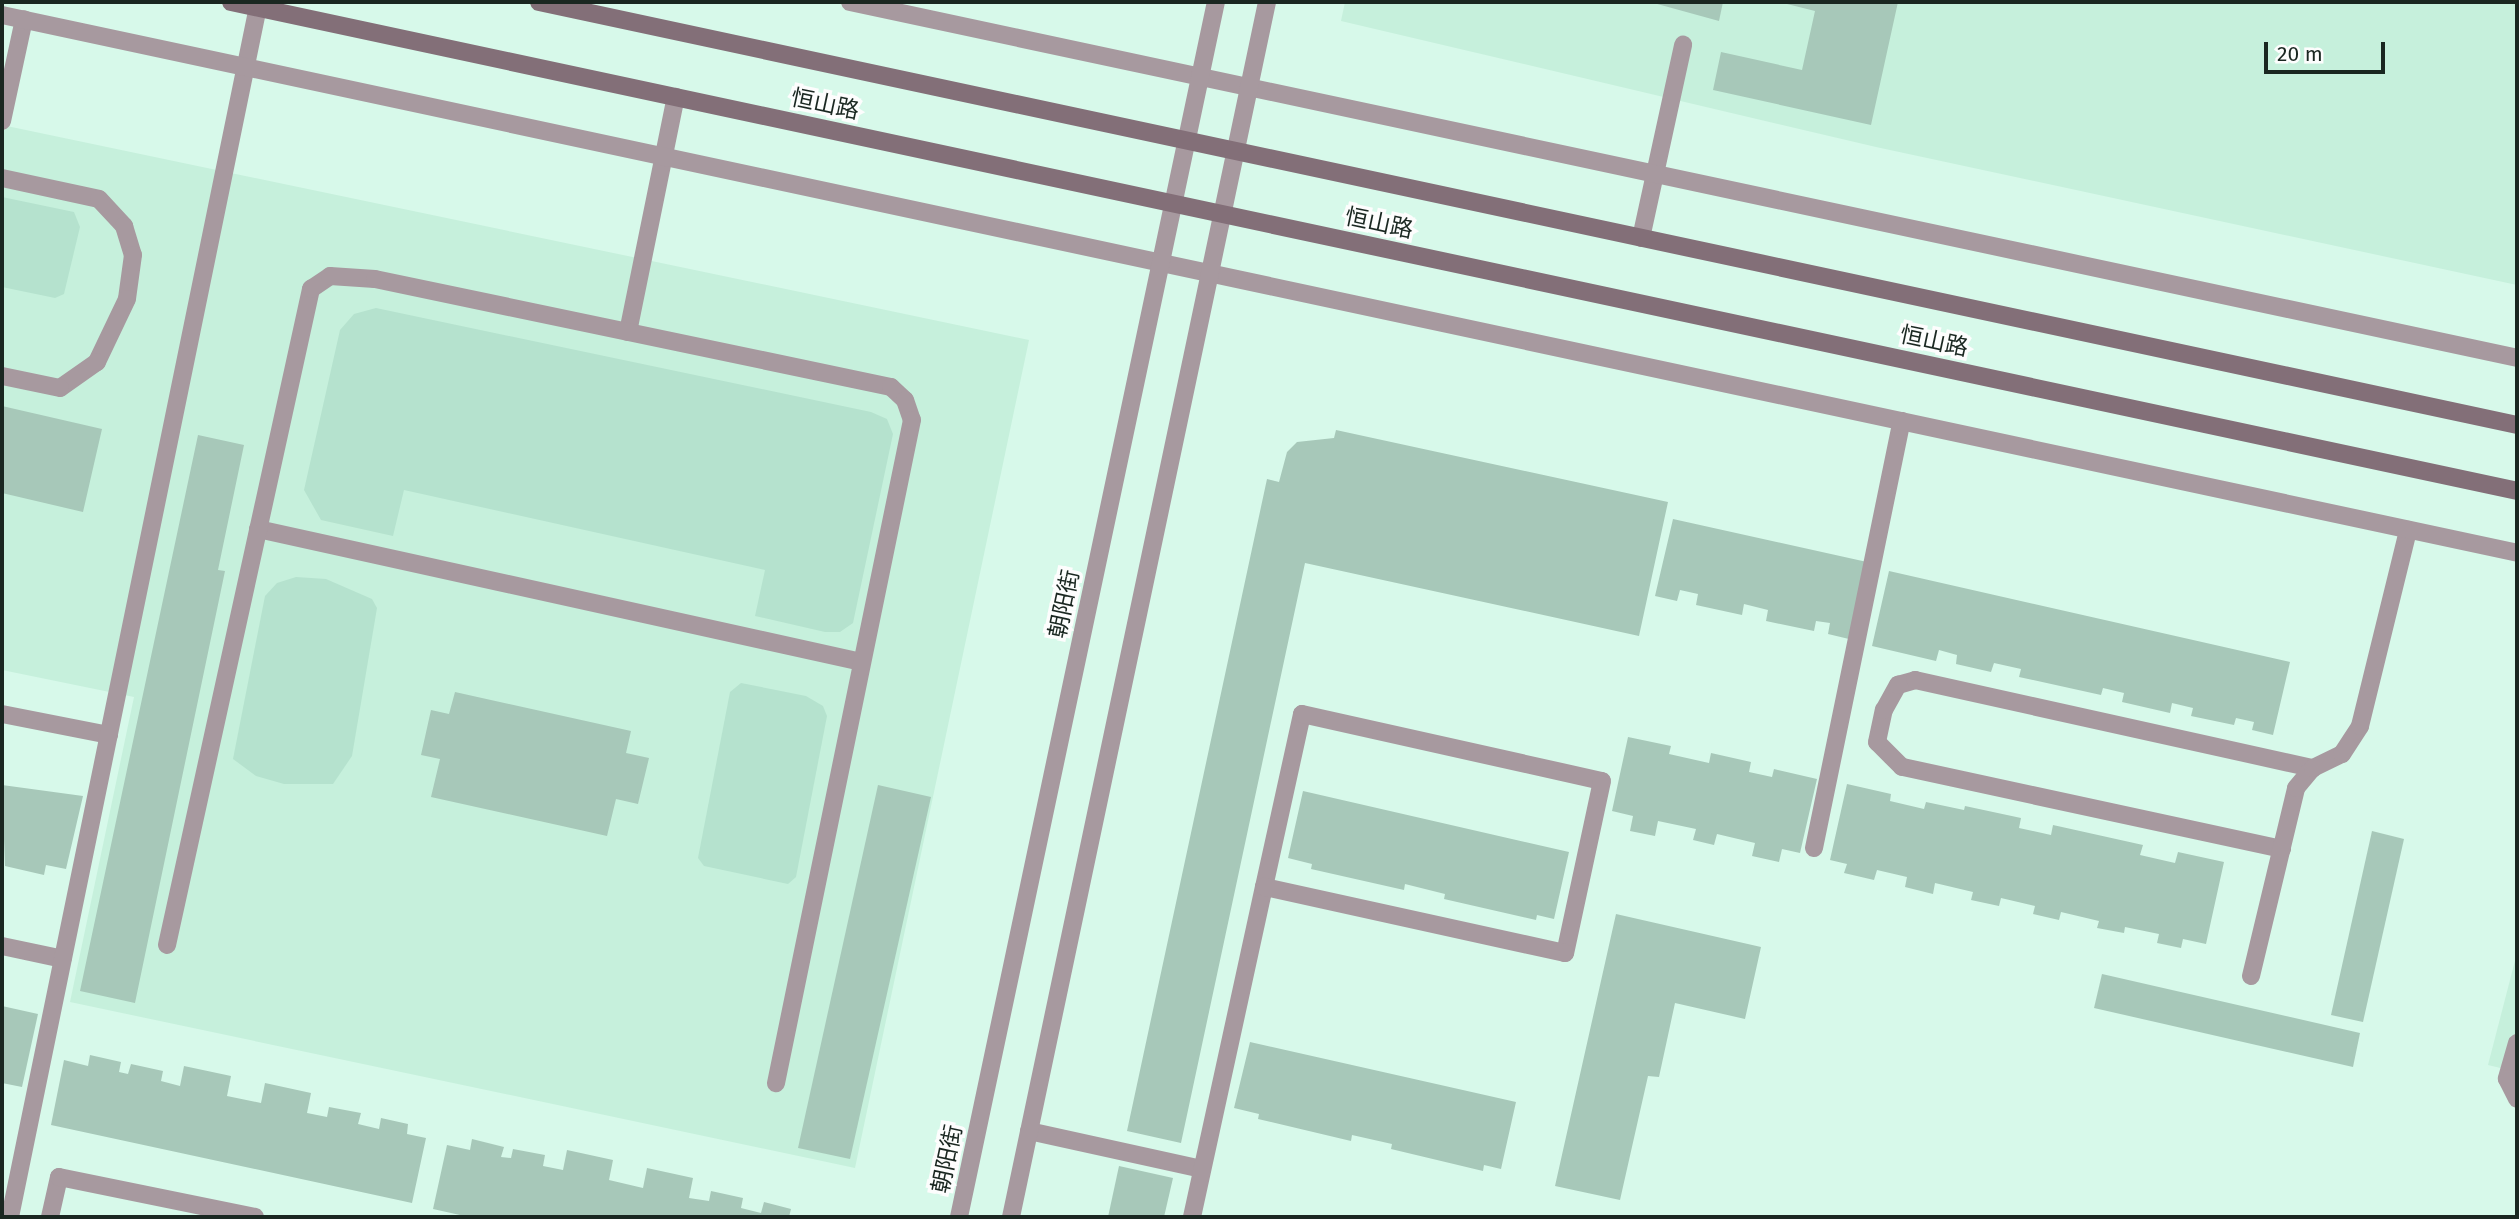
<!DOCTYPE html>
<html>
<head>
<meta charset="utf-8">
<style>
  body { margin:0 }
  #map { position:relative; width:2519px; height:1219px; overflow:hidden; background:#d7f9ea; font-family:"Fira Sans","Noto Sans SC",sans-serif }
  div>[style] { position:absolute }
  .built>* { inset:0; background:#c6f0dc }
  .green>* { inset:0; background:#b5e2ce }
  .building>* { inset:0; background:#a7c8b9 }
  .service>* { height:18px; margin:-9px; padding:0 9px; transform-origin:9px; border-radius:9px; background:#a7999f }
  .minor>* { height:18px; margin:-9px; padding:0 9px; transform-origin:9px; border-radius:9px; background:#a7999f }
  .tertiary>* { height:18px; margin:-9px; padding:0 9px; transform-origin:9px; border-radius:9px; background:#a7999f }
  .secondary>* { height:18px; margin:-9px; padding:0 9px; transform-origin:9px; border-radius:9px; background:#836f78 }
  span { translate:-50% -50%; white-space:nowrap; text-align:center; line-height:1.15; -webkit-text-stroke:7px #fdfdfd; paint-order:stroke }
  .street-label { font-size:23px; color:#1a2721 }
  .frame { position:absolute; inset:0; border:4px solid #1a2721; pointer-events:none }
  .scale { position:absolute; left:2264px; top:42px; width:121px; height:32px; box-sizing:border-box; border:4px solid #1a2721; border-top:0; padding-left:9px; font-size:21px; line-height:24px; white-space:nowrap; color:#1a2721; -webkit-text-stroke:5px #fdfdfd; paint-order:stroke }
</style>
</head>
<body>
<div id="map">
  <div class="built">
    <div style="clip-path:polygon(1345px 2px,2517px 2px,2517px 285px,1876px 147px,1341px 21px)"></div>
    <div style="clip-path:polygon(2px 125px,1029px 340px,855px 1168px,70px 1002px,134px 697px,2px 670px)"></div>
    <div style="clip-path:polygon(2517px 953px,2517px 1072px,2488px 1065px)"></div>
  </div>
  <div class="green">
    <div style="clip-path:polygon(2px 197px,74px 212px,80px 227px,64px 294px,55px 298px,2px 287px)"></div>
    <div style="clip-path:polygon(376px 308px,871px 412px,887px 419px,893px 434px,853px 623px,840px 632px,825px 632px,755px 616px,765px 570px,404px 490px,393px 536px,321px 520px,304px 490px,340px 330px,354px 314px)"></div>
    <div style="clip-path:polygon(296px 577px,326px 579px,372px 599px,377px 608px,352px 756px,333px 784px,284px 784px,256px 776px,233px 759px,265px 596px,277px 583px)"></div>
    <div style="clip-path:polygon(741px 683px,806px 696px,823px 706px,827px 716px,796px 877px,788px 884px,704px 866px,698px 858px,730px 692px)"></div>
  </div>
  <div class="building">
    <div style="clip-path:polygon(1650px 2px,1723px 2px,1719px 21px)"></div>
    <div style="clip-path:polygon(1779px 2px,1898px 2px,1871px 125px,1713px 90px,1721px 52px,1802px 70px,1815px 11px)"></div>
    <div style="clip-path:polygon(2px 406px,102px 429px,83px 512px,2px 493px)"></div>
    <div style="clip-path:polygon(1336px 430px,1668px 502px,1639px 636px,1305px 563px,1181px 1143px,1127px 1131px,1267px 479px,1279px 482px,1287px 452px,1297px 442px,1334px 438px)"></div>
    <div style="clip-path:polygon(198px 435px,244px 445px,218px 570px,225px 571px,135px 1003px,80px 991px)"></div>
    <div style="clip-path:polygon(1673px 519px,1867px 562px,1849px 639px,1828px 634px,1830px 623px,1816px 621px,1814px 631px,1766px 621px,1768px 610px,1744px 604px,1742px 615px,1696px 605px,1698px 594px,1680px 590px,1677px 601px,1655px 596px)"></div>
    <div style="clip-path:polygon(1889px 571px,2290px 662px,2273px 735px,2252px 730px,2254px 722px,2236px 718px,2234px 725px,2191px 716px,2193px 708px,2172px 703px,2170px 713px,2122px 702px,2124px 693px,2103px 688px,2101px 695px,2019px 677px,2021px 669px,1994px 663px,1991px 672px,1956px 664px,1957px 655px,1939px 650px,1936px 661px,1872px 646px)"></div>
    <div style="clip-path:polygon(455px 692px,631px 731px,626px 753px,649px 758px,638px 804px,616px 799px,607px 836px,431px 797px,440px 759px,421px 755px,431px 710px,449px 714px)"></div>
    <div style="clip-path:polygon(1628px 737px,1671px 746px,1669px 754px,1709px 763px,1711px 753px,1751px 762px,1749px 772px,1772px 777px,1774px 769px,1817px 779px,1800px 853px,1782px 849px,1779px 862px,1752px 856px,1755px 843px,1717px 834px,1714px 845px,1693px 840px,1696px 829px,1658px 821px,1655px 836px,1630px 831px,1633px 816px,1612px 811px)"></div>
    <div style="clip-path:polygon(1847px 784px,1891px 794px,1890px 801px,1924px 809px,1926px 802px,1964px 810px,1965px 806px,2021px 818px,2019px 828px,2051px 835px,2053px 825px,2143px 845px,2140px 855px,2175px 863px,2178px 852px,2224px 862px,2206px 944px,2183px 939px,2181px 948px,2157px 943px,2159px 934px,2125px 927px,2124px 933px,2097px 928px,2099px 921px,2061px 912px,2059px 920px,2033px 914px,2035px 906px,2001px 898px,1999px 906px,1971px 900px,1973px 892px,1935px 883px,1933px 894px,1905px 887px,1907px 877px,1877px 870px,1874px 880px,1844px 873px,1847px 864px,1830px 860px)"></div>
    <div style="clip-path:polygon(2px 785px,83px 796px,66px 869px,46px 865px,44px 875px,5px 866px)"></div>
    <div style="clip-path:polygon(878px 785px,931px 797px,850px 1159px,798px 1148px)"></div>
    <div style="clip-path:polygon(1303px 791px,1569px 852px,1554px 919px,1537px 915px,1536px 920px,1444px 899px,1445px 894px,1405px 884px,1404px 890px,1311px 869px,1312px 864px,1288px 858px)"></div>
    <div style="clip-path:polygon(2372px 831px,2404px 839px,2363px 1022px,2331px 1015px)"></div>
    <div style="clip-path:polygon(1616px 914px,1761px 947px,1745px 1019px,1675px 1003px,1659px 1077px,1648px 1076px,1620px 1200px,1555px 1186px)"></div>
    <div style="clip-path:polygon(2102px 974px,2360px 1033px,2353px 1067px,2094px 1008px)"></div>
    <div style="clip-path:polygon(2px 1006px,38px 1014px,22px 1087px,2px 1083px)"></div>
    <div style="clip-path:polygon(1250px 1042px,1516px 1102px,1501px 1169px,1484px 1165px,1483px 1171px,1391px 1149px,1392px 1144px,1352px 1135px,1351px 1141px,1258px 1119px,1259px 1114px,1234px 1108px)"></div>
    <div style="clip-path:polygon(90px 1055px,121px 1062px,119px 1072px,128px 1074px,131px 1064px,163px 1071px,161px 1081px,180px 1086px,184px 1066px,231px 1076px,227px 1096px,261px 1103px,265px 1083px,311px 1093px,307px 1113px,327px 1117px,329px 1107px,361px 1113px,358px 1124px,379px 1129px,381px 1118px,408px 1124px,407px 1134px,426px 1138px,412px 1203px,51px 1125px,64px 1060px,88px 1066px)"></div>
    <div style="clip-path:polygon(472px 1139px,504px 1147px,501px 1157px,511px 1158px,513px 1149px,545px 1155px,543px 1166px,563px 1170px,567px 1150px,613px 1160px,609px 1180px,643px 1188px,647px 1168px,693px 1178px,689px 1198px,709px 1201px,711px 1191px,743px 1198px,741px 1208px,761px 1213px,764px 1202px,791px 1209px,789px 1217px,469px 1217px,433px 1209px,447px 1145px,470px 1150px)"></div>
    <div style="clip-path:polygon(1119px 1166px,1173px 1178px,1164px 1217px,1108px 1217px)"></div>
  </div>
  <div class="service">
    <div style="left:2px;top:121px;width:104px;rotate:-77.8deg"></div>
    <div style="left:2px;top:178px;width:99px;rotate:12.2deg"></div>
    <div style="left:99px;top:199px;width:37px;rotate:47deg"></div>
    <div style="left:124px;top:226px;width:30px;rotate:73deg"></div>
    <div style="left:133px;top:255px;width:44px;rotate:97.8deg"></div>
    <div style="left:127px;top:299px;width:70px;rotate:115.5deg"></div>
    <div style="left:97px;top:362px;width:45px;rotate:144.9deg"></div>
    <div style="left:60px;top:388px;width:59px;rotate:-168.3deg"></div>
    <div style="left:1641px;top:238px;width:198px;rotate:-77.7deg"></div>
    <div style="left:628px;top:332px;width:240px;rotate:-78.5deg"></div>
    <div style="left:258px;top:529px;width:618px;rotate:12.42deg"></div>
    <div style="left:2px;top:714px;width:109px;rotate:11.1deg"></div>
    <div style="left:1814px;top:848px;width:436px;rotate:-78.4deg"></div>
    <div style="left:2282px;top:849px;width:389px;rotate:-167.8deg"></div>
    <div style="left:1902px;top:767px;width:35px;rotate:-135deg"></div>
    <div style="left:1877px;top:742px;width:33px;rotate:-78deg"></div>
    <div style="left:1884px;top:710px;width:29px;rotate:-61deg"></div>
    <div style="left:1898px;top:685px;width:18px;rotate:-16deg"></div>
    <div style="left:1915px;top:680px;width:408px;rotate:12.5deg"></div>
    <div style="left:167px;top:945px;width:672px;rotate:-77.62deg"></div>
    <div style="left:311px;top:289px;width:23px;rotate:-34deg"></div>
    <div style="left:330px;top:276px;width:45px;rotate:3.8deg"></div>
    <div style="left:375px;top:279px;width:527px;rotate:11.82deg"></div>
    <div style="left:891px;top:387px;width:19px;rotate:43deg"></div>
    <div style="left:905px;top:400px;width:21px;rotate:71deg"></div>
    <div style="left:912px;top:420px;width:677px;rotate:101.59deg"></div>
    <div style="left:2px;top:946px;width:62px;rotate:12deg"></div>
    <div style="left:2251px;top:976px;width:193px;rotate:-76.5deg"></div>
    <div style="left:2296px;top:788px;width:26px;rotate:-50deg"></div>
    <div style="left:2313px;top:768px;width:32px;rotate:-26deg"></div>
    <div style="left:2342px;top:754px;width:33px;rotate:-57deg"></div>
    <div style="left:2360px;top:726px;width:202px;rotate:-76.2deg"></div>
    <div style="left:2517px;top:1043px;width:37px;rotate:106deg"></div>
    <div style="left:2507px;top:1079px;width:22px;rotate:63deg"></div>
    <div style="left:1029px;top:1131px;width:177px;rotate:12.4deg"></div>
    <div style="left:10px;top:1217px;width:1235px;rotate:-78.42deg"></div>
    <div style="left:50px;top:1217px;width:41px;rotate:-77.3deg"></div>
    <div style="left:59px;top:1177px;width:200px;rotate:11.5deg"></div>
    <div style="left:1192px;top:1217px;width:338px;rotate:-77.7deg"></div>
    <div style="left:1264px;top:887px;width:177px;rotate:-77.6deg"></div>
    <div style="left:1302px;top:714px;width:307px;rotate:12.6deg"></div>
    <div style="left:1602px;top:781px;width:176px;rotate:102.1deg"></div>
    <div style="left:1565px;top:953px;width:308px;rotate:-167.6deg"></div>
  </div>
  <div class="minor">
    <div style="left:850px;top:2px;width:1705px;rotate:12.05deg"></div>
    <div style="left:2px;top:15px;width:2572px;rotate:12.07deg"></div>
  </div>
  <div class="tertiary">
    <div style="left:959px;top:1217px;width:1242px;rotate:-78.06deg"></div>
    <div style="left:1011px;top:1217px;width:1242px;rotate:-78.1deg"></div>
  </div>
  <div class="secondary">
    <div style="left:231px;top:2px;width:2338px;rotate:12.07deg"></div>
    <div style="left:539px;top:2px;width:2023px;rotate:12.07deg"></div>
  </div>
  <div class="street-label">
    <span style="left:825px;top:104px;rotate:12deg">恒山路</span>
    <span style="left:1379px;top:223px;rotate:12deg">恒山路</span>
    <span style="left:1934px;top:341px;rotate:12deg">恒山路</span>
    <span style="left:1064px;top:604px;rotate:-78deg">朝阳街</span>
    <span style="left:947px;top:1159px;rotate:-78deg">朝阳街</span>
  </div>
  <div class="frame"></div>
  <div class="scale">20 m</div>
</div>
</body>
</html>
